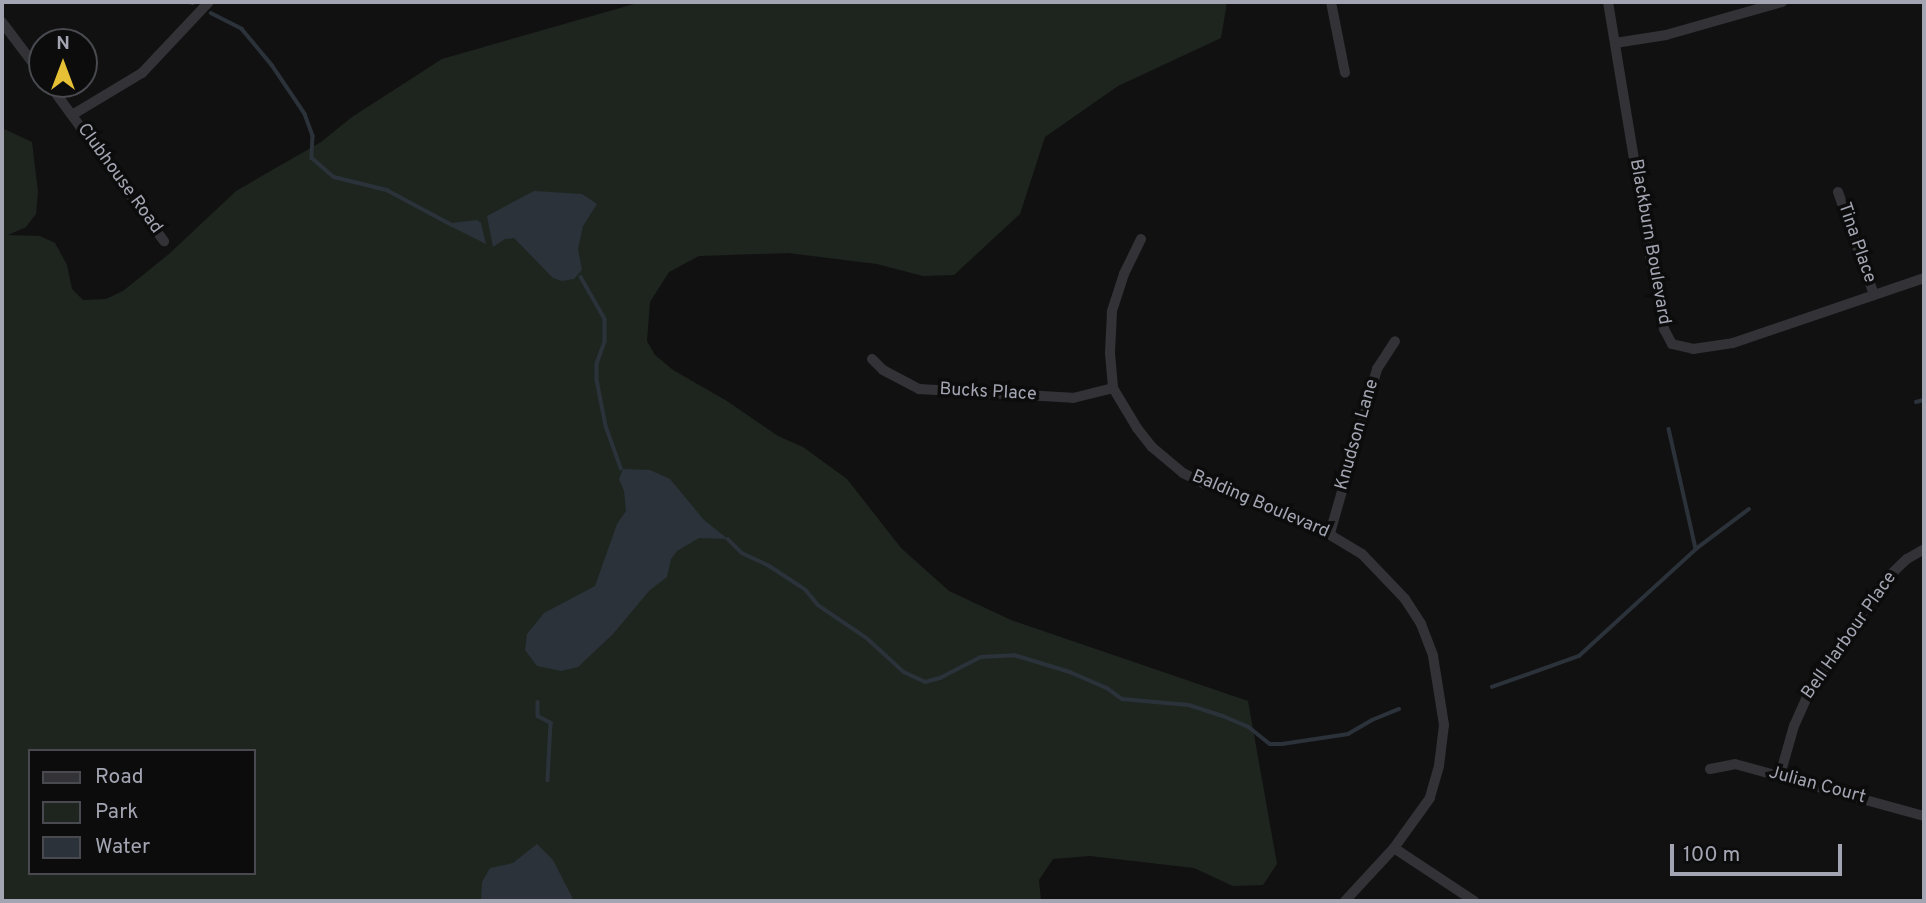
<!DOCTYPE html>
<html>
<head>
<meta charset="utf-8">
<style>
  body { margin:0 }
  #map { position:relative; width:1926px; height:903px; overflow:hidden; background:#111112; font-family:Overpass,sans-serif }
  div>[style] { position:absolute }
  .green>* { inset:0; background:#1e251f }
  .water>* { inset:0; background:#2b323a }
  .stream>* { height:3.5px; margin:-1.75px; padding:0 1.75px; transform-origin:1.75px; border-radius:1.75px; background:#2b323a }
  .minor>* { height:10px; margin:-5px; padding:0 5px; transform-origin:5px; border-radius:5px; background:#323237 }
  span { translate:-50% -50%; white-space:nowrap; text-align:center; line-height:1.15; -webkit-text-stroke:7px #0c0c0d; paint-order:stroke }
  .street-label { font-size:18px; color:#a3a6b2 }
  .frame { position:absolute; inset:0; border:4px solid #a3a6b2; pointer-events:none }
  .legend { position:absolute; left:28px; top:749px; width:228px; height:126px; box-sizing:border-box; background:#0c0c0d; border:2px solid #484a4f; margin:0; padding:9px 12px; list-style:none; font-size:21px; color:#a3a6b2 }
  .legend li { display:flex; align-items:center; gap:14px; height:35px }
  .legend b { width:35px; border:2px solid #484a4f }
  .north { position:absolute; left:28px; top:28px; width:70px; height:70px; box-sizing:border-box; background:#0c0c0d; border:2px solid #484a4f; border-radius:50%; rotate:0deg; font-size:19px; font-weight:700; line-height:28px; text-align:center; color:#a3a6b2 }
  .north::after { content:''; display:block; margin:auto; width:24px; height:32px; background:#e6c035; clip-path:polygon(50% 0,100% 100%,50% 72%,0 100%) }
  .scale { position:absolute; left:1670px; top:844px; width:172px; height:32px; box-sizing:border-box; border:4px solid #a3a6b2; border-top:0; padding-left:9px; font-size:21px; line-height:24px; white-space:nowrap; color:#a3a6b2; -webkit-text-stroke:5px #0c0c0d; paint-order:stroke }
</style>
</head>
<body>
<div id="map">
  <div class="green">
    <div style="clip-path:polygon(evenodd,641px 2px,1227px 2px,1221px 38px,1118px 86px,1045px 137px,1020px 214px,954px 275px,923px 276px,877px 264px,788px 253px,699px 256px,669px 272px,650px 302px,647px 341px,655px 355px,673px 370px,727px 401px,778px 436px,803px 447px,847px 479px,901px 548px,949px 591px,1011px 620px,1248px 701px,1277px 864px,1263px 885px,1233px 886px,1194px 868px,1090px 856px,1053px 859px,1039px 880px,1041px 901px,2px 901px,2px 128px,32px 142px,38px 192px,36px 214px,26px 227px,8px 235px,40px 236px,55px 243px,67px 265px,72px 289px,83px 300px,106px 299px,123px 291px,169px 254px,236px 191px,321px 142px,352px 117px,442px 59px,641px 2px,30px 751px,254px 751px,254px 873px,30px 873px,30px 751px)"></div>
  </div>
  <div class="water">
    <div style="clip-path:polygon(534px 191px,582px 194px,597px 204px,583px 226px,578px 249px,582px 270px,574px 279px,562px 281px,553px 278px,514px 238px,505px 239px,493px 247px,487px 216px)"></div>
    <div style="clip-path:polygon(477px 220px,481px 223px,486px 244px,452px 227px,452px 223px)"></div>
    <div style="clip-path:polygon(623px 469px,650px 470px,670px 479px,704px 520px,728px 539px,699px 538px,677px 551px,671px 559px,667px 577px,649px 591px,613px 634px,578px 667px,561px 671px,537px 666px,525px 650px,527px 634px,544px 613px,595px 586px,617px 524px,626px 511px,624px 491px,619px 479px)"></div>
    <div style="clip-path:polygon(537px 844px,553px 860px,574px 901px,481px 901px,482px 882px,490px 868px,513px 863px)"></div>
  </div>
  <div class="stream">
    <div style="left:190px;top:2px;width:3px;rotate:18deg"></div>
    <div style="left:211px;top:13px;width:35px;rotate:27deg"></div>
    <div style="left:242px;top:29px;width:47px;rotate:50.2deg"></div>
    <div style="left:272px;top:65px;width:59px;rotate:56deg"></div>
    <div style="left:305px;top:114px;width:23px;rotate:70deg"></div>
    <div style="left:313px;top:136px;width:22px;rotate:93deg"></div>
    <div style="left:312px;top:158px;width:29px;rotate:41deg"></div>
    <div style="left:334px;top:177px;width:55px;rotate:13.8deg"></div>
    <div style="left:387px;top:190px;width:74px;rotate:28.3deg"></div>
    <div style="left:581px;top:277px;width:48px;rotate:60.3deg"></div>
    <div style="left:605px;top:319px;width:23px;rotate:90deg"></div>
    <div style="left:605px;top:342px;width:23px;rotate:110deg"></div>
    <div style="left:597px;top:364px;width:16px;rotate:90deg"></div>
    <div style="left:597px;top:380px;width:47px;rotate:78.9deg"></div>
    <div style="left:606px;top:426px;width:45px;rotate:70.3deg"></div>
    <div style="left:1916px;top:402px;width:8px;rotate:-14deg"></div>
    <div style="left:1669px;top:429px;width:123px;rotate:77.3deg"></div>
    <div style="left:728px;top:539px;width:20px;rotate:45deg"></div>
    <div style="left:742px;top:553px;width:29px;rotate:25deg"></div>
    <div style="left:768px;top:565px;width:45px;rotate:33.3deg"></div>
    <div style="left:806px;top:590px;width:19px;rotate:51deg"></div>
    <div style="left:818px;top:605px;width:60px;rotate:34.2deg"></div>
    <div style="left:868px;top:639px;width:49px;rotate:42.5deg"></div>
    <div style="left:904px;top:672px;width:23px;rotate:25deg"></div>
    <div style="left:925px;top:682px;width:16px;rotate:-15deg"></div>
    <div style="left:940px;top:678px;width:46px;rotate:-27.1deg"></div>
    <div style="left:981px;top:657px;width:33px;rotate:-3deg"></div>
    <div style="left:1014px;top:655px;width:59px;rotate:16.9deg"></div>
    <div style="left:1070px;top:672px;width:40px;rotate:23.4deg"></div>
    <div style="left:1107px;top:688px;width:19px;rotate:36deg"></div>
    <div style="left:1122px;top:699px;width:67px;rotate:5.1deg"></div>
    <div style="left:1189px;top:705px;width:36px;rotate:18deg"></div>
    <div style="left:1223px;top:716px;width:28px;rotate:23deg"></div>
    <div style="left:1249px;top:727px;width:27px;rotate:39deg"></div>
    <div style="left:1270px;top:744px;width:12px"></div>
    <div style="left:1282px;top:744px;width:67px;rotate:-8.6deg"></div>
    <div style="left:1348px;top:734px;width:28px;rotate:-30deg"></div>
    <div style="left:1372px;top:720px;width:29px;rotate:-22deg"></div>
    <div style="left:1492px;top:687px;width:92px;rotate:-19.6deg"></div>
    <div style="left:1579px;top:656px;width:159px;rotate:-42.4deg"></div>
    <div style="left:1696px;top:549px;width:66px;rotate:-37deg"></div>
    <div style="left:538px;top:702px;width:14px;rotate:90deg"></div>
    <div style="left:538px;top:716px;width:15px;rotate:28deg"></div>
    <div style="left:551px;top:723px;width:57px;rotate:93deg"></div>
  </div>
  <div class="minor">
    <div style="left:1331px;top:2px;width:72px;rotate:78.8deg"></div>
    <div style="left:1608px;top:2px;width:263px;rotate:80.6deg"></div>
    <div style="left:1651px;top:261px;width:69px;rotate:79.2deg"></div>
    <div style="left:1664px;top:329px;width:17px;rotate:62deg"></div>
    <div style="left:1672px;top:344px;width:22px;rotate:13deg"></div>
    <div style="left:1693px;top:349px;width:40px;rotate:-8.5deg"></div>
    <div style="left:1733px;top:343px;width:202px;rotate:-18.8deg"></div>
    <div style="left:2px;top:22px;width:66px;rotate:53deg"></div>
    <div style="left:1615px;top:43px;width:52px;rotate:-8.9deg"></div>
    <div style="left:1666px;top:35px;width:121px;rotate:-15.9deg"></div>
    <div style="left:49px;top:84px;width:195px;rotate:53.8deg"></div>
    <div style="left:72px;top:115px;width:82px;rotate:-31deg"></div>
    <div style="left:142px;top:73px;width:98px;rotate:-46.7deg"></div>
    <div style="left:1838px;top:192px;width:109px;rotate:70.7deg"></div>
    <div style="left:1141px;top:239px;width:39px;rotate:116deg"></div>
    <div style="left:1124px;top:274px;width:40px;rotate:108deg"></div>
    <div style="left:1112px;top:312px;width:41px;rotate:92.8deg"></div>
    <div style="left:1110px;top:353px;width:35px;rotate:85deg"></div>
    <div style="left:1113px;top:388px;width:47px;rotate:59deg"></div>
    <div style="left:1137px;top:428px;width:24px;rotate:52deg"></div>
    <div style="left:1152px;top:447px;width:40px;rotate:40deg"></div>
    <div style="left:1183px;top:473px;width:25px;rotate:27deg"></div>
    <div style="left:1205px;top:484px;width:114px;rotate:20.5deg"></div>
    <div style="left:1312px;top:524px;width:58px;rotate:31deg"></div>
    <div style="left:1362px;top:554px;width:62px;rotate:46.3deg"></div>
    <div style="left:1405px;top:599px;width:30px;rotate:57deg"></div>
    <div style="left:1421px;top:624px;width:34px;rotate:69deg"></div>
    <div style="left:1433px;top:656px;width:70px;rotate:80.9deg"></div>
    <div style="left:1444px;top:725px;width:41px;rotate:97deg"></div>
    <div style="left:1439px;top:766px;width:33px;rotate:106deg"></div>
    <div style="left:1430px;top:798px;width:62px;rotate:125.8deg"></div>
    <div style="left:1394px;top:848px;width:72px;rotate:132.8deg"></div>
    <div style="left:872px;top:359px;width:16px;rotate:45deg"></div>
    <div style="left:883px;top:370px;width:41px;rotate:27.8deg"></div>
    <div style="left:919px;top:389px;width:154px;rotate:3.3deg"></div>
    <div style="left:1073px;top:398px;width:41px;rotate:-14deg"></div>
    <div style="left:1330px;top:533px;width:171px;rotate:-74deg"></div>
    <div style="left:1377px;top:369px;width:33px;rotate:-57deg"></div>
    <div style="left:1710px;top:769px;width:25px;rotate:-11deg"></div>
    <div style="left:1735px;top:764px;width:196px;rotate:15.4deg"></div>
    <div style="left:1780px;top:775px;width:51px;rotate:-74.1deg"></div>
    <div style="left:1794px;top:726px;width:42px;rotate:-65.9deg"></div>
    <div style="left:1811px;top:688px;width:132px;rotate:-55.5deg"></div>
    <div style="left:1886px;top:579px;width:29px;rotate:-44deg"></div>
    <div style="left:1907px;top:559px;width:20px;rotate:-30deg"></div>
    <div style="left:1394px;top:848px;width:96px;rotate:33.5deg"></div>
  </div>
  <div class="street-label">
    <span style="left:119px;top:179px;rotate:54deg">Clubhouse Road</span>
    <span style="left:1649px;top:242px;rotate:80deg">Blackburn Boulevard</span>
    <span style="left:1856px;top:243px;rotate:71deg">Tina Place</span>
    <span style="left:988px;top:393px;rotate:3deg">Bucks Place</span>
    <span style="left:1358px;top:435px;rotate:-74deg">Knudson Lane</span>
    <span style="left:1260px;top:505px;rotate:23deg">Balding Boulevard</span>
    <span style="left:1850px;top:636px;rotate:-55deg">Bell Harbour Place</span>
    <span style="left:1817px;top:786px;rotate:15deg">Julian Court</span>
  </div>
  <div class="frame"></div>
  <ul class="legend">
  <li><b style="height:9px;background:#323237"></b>Road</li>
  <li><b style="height:19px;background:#1e251f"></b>Park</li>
  <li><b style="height:19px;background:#2b323a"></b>Water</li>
  </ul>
  <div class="north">N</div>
  <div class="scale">100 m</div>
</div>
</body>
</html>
